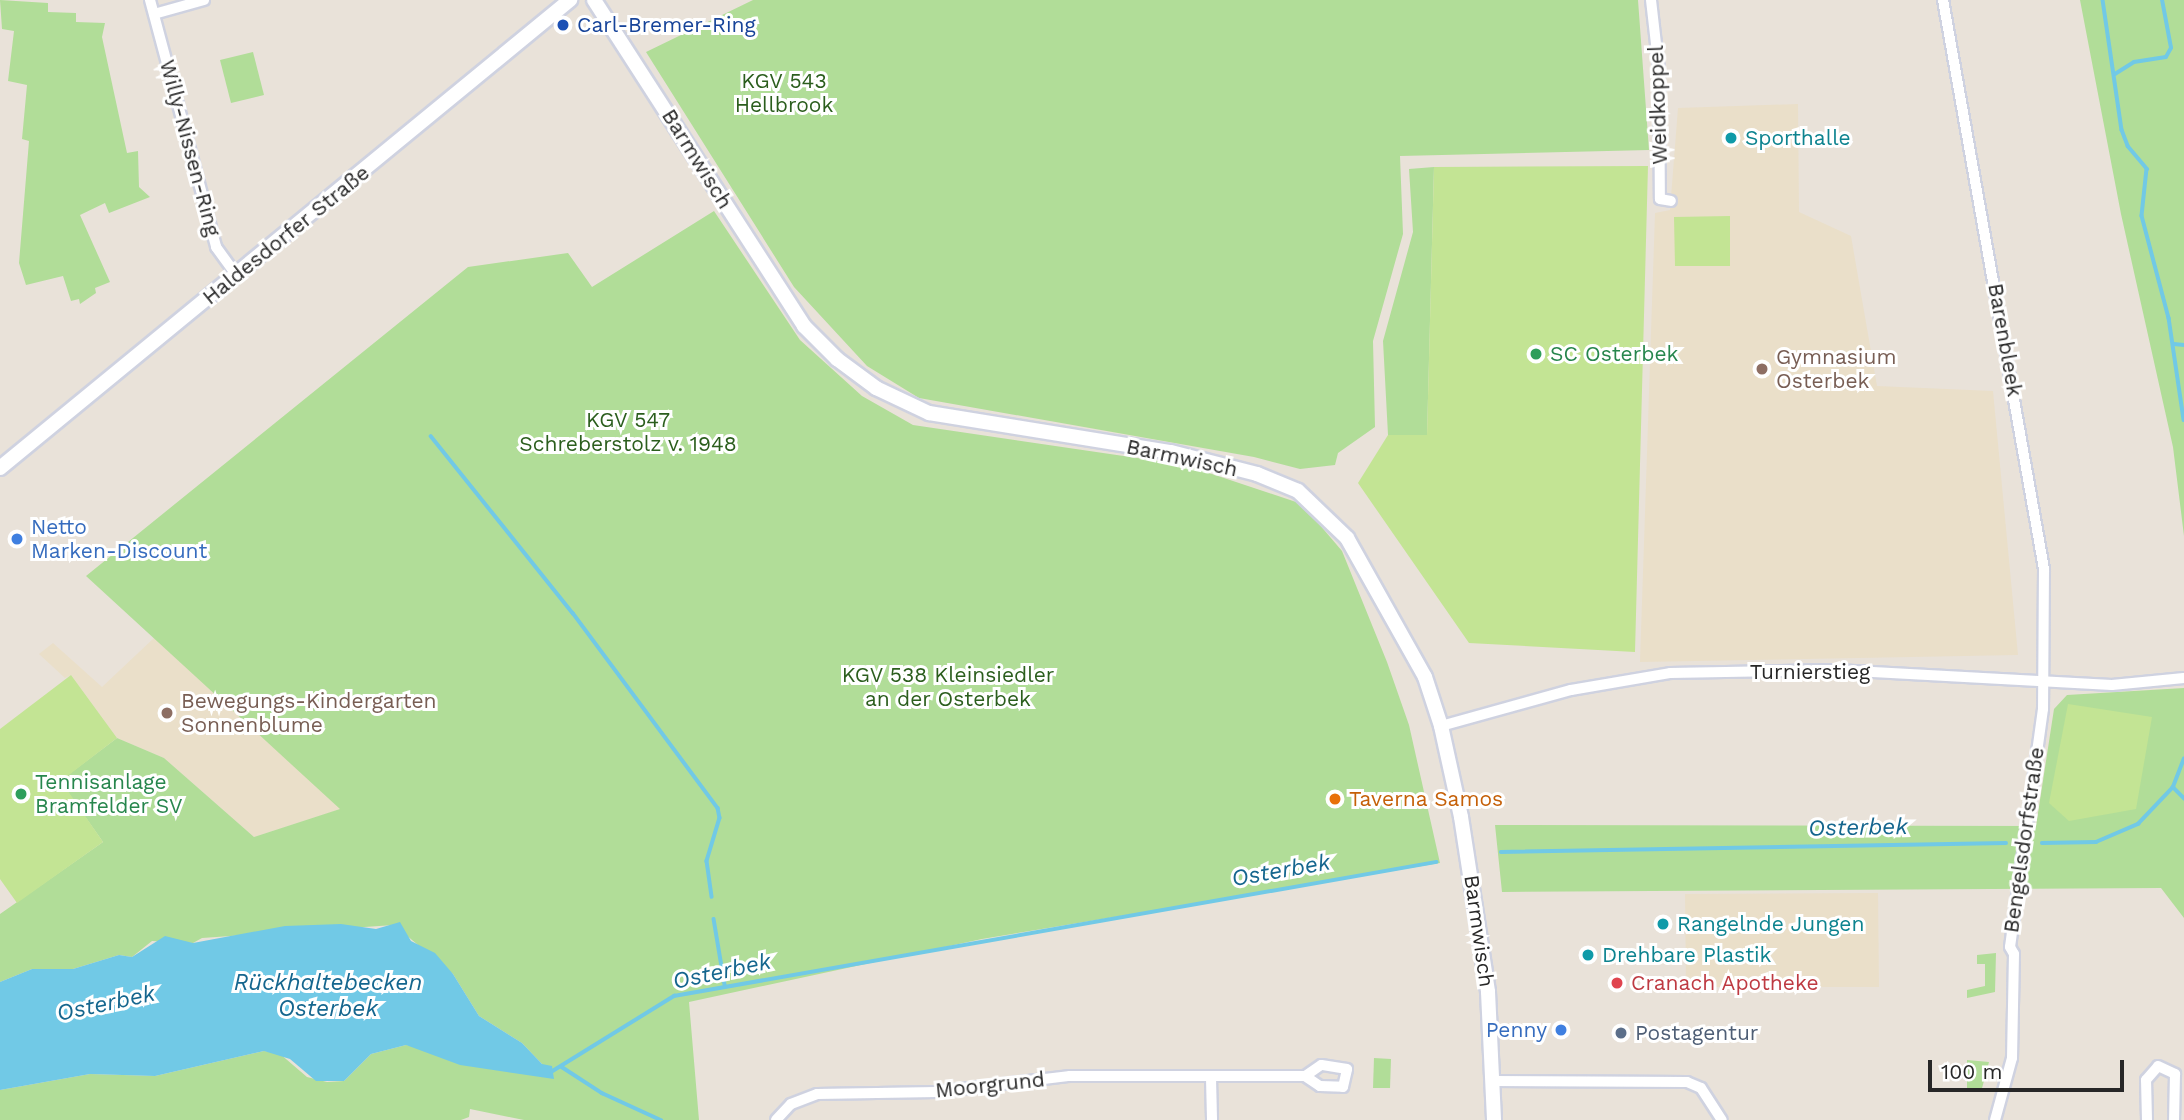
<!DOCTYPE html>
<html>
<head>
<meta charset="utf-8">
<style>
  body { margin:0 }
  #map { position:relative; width:2184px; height:1120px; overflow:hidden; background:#e9e2d9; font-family:"Work Sans",sans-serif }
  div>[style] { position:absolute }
  .education>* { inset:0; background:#eadfc9 }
  .green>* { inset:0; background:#b1dd98 }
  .pitch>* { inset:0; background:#c3e494 }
  .water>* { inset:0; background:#71c9e6 }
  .stream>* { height:3.5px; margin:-1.75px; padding:0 1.75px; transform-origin:1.75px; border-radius:1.75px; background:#71c9e6 }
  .roads { filter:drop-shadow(2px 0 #cfd2e0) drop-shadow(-2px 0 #cfd2e0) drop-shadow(0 2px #cfd2e0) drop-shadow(0 -2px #cfd2e0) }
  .minor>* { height:10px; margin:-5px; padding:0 5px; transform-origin:5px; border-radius:5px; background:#fff }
  .tertiary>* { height:14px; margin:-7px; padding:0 7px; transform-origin:7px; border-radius:7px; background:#fff }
  .dots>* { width:19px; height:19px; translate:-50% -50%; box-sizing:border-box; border:4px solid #fff; border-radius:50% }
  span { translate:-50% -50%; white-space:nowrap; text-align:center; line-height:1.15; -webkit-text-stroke:6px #fff; paint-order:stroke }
  .transit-label { font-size:21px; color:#164399 }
  .left { translate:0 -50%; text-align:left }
  .park-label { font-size:21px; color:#2b5e1d }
  .street-label { font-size:21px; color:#272727 }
  .culture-label { font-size:21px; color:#0d838f }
  .leisure-label { font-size:21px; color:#27864d }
  .education-label { font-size:21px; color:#785e54 }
  .shop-label { font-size:21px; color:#366cbe }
  .right { translate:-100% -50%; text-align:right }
  .food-label { font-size:21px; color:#c56008 }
  .health-label { font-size:21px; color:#be3a42 }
  .service-label { font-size:21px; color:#4e5e75 }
  .water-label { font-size:23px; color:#15668e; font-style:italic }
  .scale { position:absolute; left:1928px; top:1060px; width:196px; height:32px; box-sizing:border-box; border:4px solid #272727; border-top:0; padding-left:9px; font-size:21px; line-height:24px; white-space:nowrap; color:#272727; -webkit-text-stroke:5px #fff; paint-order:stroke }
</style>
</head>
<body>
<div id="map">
  <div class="education">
    <div style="clip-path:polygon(1798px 104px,1799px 212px,1851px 236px,1877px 386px,1993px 391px,2018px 655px,1640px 662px,1655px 213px,1670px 210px,1678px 108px)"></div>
    <div style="clip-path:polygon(154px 638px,341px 809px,254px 837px,164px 758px,117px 738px,71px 675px,65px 678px,39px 654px,53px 643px,102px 687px)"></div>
    <div style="clip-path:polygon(1878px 893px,1879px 987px,1686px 987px,1685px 894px)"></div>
  </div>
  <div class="green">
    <div style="clip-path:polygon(0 0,48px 3px,48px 12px,76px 13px,76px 22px,105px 23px,102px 37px,127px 153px,138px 151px,139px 187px,150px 197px,109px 213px,105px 203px,80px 215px,110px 282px,95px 288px,96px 293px,80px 304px,79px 299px,71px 301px,63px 276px,26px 285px,19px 263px,29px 141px,22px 139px,27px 85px,8px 81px,14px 31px,2px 29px)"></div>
    <div style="clip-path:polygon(753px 0,1638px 0,1649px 150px,1400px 156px,1403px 234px,1373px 341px,1375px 427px,1338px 453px,1335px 465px,1300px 469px,1254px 457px,919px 398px,867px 366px,794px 287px,646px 52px)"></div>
    <div style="clip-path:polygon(2080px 0,2184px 0,2184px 536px,2173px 447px,2121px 214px)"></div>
    <div style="clip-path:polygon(253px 52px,264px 95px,231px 103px,220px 60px)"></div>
    <div style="clip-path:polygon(1434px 167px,1427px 436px,1388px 435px,1383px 341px,1413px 232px,1409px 169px)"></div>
    <div style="clip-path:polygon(714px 211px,800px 340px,862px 396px,913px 425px,1185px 465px,1302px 504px,1342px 551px,1387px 662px,1409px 725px,1440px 863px,982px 939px,689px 1002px,699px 1120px,524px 1120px,470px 1109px,469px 1117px,461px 1120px,0 1120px,0 1090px,90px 1074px,155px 1076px,264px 1051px,279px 1053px,307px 1077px,327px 1082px,344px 1081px,371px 1054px,406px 1045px,542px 1064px,522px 1043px,479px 1016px,453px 974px,394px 925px,202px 938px,193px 943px,152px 941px,132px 957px,119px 955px,73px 969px,32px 969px,0 982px,0 914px,103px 842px,60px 781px,117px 738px,164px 758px,254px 837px,340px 809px,86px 576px,468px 267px,568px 253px,592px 287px)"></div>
    <div style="clip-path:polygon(2184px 688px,2184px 918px,2161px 888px,1502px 892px,1495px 825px,2036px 826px,2054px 709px,2067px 695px)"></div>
    <div style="clip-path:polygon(1996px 953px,1995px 992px,1967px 998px,1967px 990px,1985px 986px,1985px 964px,1977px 964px,1977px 955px)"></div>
    <div style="clip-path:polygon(1374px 1058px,1391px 1059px,1390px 1088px,1373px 1088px)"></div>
    <div style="clip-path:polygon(1967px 1060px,1989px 1062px,1981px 1092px,1967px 1091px)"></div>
  </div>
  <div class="pitch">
    <div style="clip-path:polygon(1648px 166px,1635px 652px,1469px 643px,1358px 483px,1388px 435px,1427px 435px,1434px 167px)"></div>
    <div style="clip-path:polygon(1730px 216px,1730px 266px,1675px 266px,1674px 217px)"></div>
    <div style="clip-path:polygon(71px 675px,117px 738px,61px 781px,103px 842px,17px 903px,0 879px,0 729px)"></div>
    <div style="clip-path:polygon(2068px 704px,2152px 717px,2136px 809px,2069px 821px,2049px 803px)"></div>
  </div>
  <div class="water">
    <div style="clip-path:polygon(400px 922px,411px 941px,435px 953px,453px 974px,479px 1016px,522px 1043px,542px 1064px,552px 1066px,554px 1079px,460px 1065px,406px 1045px,371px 1054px,344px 1081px,316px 1081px,290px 1059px,264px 1051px,155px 1076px,90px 1074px,0 1090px,0 982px,32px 969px,73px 969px,119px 955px,132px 957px,165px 936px,193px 943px,285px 926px,341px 924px,376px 929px)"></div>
  </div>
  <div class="stream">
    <div style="left:2103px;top:0;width:131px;rotate:81.7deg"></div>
    <div style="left:2122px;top:130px;width:17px;rotate:69deg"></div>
    <div style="left:2128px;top:146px;width:30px;rotate:50deg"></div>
    <div style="left:2147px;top:169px;width:47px;rotate:96.1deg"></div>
    <div style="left:2142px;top:216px;width:106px;rotate:75.2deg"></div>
    <div style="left:2169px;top:318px;width:103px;rotate:81.6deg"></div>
    <div style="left:2115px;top:74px;width:22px;rotate:-32deg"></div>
    <div style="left:2134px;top:62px;width:32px;rotate:-9deg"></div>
    <div style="left:2166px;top:57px;width:10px;rotate:-61deg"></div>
    <div style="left:2171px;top:48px;width:49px;rotate:-100.6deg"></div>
    <div style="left:2174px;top:344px;width:10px;rotate:6deg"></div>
    <div style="left:431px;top:436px;width:227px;rotate:51.3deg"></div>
    <div style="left:573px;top:613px;width:243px;rotate:53.4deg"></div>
    <div style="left:718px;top:808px;width:10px;rotate:79deg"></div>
    <div style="left:720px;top:818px;width:45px;rotate:106.8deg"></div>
    <div style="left:707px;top:861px;width:36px;rotate:82deg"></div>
    <div style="left:2173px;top:787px;width:16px;rotate:45deg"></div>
    <div style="left:2042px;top:843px;width:54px;rotate:-1.1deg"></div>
    <div style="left:2096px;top:842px;width:46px;rotate:-23.2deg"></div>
    <div style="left:2138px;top:824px;width:51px;rotate:-46.6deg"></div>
    <div style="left:2173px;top:787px;width:30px;rotate:-69deg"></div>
    <div style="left:1501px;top:852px;width:505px;rotate:-1.02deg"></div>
    <div style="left:714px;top:919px;width:67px;rotate:80.5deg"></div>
    <div style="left:562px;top:1067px;width:48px;rotate:33deg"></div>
    <div style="left:602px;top:1093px;width:65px;rotate:24.6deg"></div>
    <div style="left:551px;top:1072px;width:145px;rotate:-31.7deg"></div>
    <div style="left:674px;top:996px;width:774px;rotate:-9.97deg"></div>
  </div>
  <div class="roads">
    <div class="minor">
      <div style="left:150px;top:0;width:256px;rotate:75deg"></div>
      <div style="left:216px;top:247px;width:36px;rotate:54deg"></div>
      <div style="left:1651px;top:0;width:70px;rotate:83.5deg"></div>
      <div style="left:1659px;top:70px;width:129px;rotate:89.6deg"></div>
      <div style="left:1660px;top:199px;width:11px;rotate:10deg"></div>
      <div style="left:1943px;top:0;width:578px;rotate:79.93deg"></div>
      <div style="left:2044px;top:569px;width:140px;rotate:90.4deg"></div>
      <div style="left:2043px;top:709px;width:240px;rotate:97.9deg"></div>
      <div style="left:2010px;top:947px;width:8px;rotate:60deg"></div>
      <div style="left:2014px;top:954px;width:104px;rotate:91.1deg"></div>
      <div style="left:2012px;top:1058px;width:64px;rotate:105.3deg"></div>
      <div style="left:154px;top:14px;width:52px;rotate:-15.6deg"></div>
      <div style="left:1441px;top:726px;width:135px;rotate:-15.5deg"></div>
      <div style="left:1571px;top:690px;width:100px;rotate:-9.7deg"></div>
      <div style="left:1670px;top:673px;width:166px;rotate:-1deg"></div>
      <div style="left:1836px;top:670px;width:276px;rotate:3.1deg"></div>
      <div style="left:2112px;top:685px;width:72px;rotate:-5.6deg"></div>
      <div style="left:1211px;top:1078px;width:42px;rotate:88.6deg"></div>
      <div style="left:1493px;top:1081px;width:194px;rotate:0.3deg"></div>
      <div style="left:1687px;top:1082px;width:15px;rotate:23deg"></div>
      <div style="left:1701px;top:1088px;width:38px;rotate:57deg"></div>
      <div style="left:776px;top:1120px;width:22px;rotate:-47deg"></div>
      <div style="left:791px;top:1104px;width:28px;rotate:-21deg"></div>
      <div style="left:817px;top:1094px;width:120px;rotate:-1deg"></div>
      <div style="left:937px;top:1092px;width:134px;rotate:-6.9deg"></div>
      <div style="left:1070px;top:1076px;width:235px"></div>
      <div style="left:1305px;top:1076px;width:18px;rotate:34deg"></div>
      <div style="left:1320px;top:1086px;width:23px;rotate:2deg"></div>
      <div style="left:1343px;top:1087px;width:18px;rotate:-77deg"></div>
      <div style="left:1347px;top:1069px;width:26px;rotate:-171deg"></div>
      <div style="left:1321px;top:1065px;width:19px;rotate:145deg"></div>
      <div style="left:2147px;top:1120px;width:40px;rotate:-91.4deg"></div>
      <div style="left:2146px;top:1080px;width:18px;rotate:-49deg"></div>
      <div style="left:2158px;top:1066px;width:19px;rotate:25deg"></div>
      <div style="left:2175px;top:1074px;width:46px;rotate:91.2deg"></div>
    </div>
    <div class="tertiary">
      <div style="left:594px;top:0;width:388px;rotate:57.2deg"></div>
      <div style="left:804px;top:326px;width:47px;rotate:45deg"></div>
      <div style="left:837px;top:359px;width:49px;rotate:36.6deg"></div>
      <div style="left:876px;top:388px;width:59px;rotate:25.3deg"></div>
      <div style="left:929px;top:413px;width:245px;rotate:9.2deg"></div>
      <div style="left:1171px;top:452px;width:89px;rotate:14.3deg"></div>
      <div style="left:1257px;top:474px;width:44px;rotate:22.5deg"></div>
      <div style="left:1298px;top:491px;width:68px;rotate:43.8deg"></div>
      <div style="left:1347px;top:538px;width:159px;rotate:60.7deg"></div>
      <div style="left:1425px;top:677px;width:52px;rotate:71.9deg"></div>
      <div style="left:1441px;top:726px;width:93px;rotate:77.6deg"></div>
      <div style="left:1461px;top:817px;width:177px;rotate:81.2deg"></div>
      <div style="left:1488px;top:992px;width:128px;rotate:87.3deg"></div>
      <div style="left:0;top:468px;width:738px;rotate:-39.39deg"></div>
    </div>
  </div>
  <div class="dots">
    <div style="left:563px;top:25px;background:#1a4fb4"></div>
    <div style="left:1731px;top:138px;background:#0f9aa8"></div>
    <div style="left:1536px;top:354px;background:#2e9e5b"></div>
    <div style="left:1762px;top:369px;background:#8d6e63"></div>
    <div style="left:17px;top:539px;background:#3f7fe0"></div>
    <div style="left:167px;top:713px;background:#8d6e63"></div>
    <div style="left:21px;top:794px;background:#2e9e5b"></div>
    <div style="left:1335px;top:799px;background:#e8710a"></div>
    <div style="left:1663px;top:924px;background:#0f9aa8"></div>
    <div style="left:1588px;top:955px;background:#0f9aa8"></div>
    <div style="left:1617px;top:983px;background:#e0444e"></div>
    <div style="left:1561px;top:1030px;background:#3f7fe0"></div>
    <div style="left:1621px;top:1033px;background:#5c6f8a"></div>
  </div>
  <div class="transit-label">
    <span class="left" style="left:577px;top:25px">Carl-Bremer-Ring</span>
  </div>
  <div class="park-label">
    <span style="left:784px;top:93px">KGV 543<br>Hellbrook</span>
    <span style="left:628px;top:432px">KGV 547<br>Schreberstolz v. 1948</span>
    <span style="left:948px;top:687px">KGV 538 Kleinsiedler<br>an der Osterbek</span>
  </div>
  <div class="street-label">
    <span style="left:1658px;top:105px;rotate:-92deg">Weidkoppel</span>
    <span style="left:190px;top:148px;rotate:75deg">Willy-Nissen-Ring</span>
    <span style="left:697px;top:159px;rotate:58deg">Barmwisch</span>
    <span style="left:286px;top:235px;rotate:-39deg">Haldesdorfer Straße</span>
    <span style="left:2005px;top:340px;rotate:80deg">Barenbleek</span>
    <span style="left:1182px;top:458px;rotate:12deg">Barmwisch</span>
    <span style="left:1810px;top:672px">Turnierstieg</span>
    <span style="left:2024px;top:840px;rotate:-82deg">Bengelsdorfstraße</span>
    <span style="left:1479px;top:931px;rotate:82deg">Barmwisch</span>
    <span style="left:990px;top:1085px;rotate:-6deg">Moorgrund</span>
  </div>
  <div class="culture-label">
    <span class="left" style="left:1745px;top:138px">Sporthalle</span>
    <span class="left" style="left:1677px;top:924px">Rangelnde Jungen</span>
    <span class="left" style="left:1602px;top:955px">Drehbare Plastik</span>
  </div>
  <div class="leisure-label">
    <span class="left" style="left:1550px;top:354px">SC Osterbek</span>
    <span class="left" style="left:35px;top:794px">Tennisanlage<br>Bramfelder SV</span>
  </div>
  <div class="education-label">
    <span class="left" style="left:1776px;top:369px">Gymnasium<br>Osterbek</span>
    <span class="left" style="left:181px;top:713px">Bewegungs-Kindergarten<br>Sonnenblume</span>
  </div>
  <div class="shop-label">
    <span class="left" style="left:31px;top:539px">Netto<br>Marken-Discount</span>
    <span class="right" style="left:1547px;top:1030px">Penny</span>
  </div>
  <div class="food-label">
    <span class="left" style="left:1349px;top:799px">Taverna Samos</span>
  </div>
  <div class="health-label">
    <span class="left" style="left:1631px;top:983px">Cranach Apotheke</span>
  </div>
  <div class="service-label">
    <span class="left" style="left:1635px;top:1033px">Postagentur</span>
  </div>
  <div class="water-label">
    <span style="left:1858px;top:828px;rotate:-1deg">Osterbek</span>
    <span style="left:1281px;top:871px;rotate:-10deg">Osterbek</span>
    <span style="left:722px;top:972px;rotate:-12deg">Osterbek</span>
    <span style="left:328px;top:996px">Rückhaltebecken<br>Osterbek</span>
    <span style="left:106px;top:1004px;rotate:-12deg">Osterbek</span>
  </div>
  <div class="scale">100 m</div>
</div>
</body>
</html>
